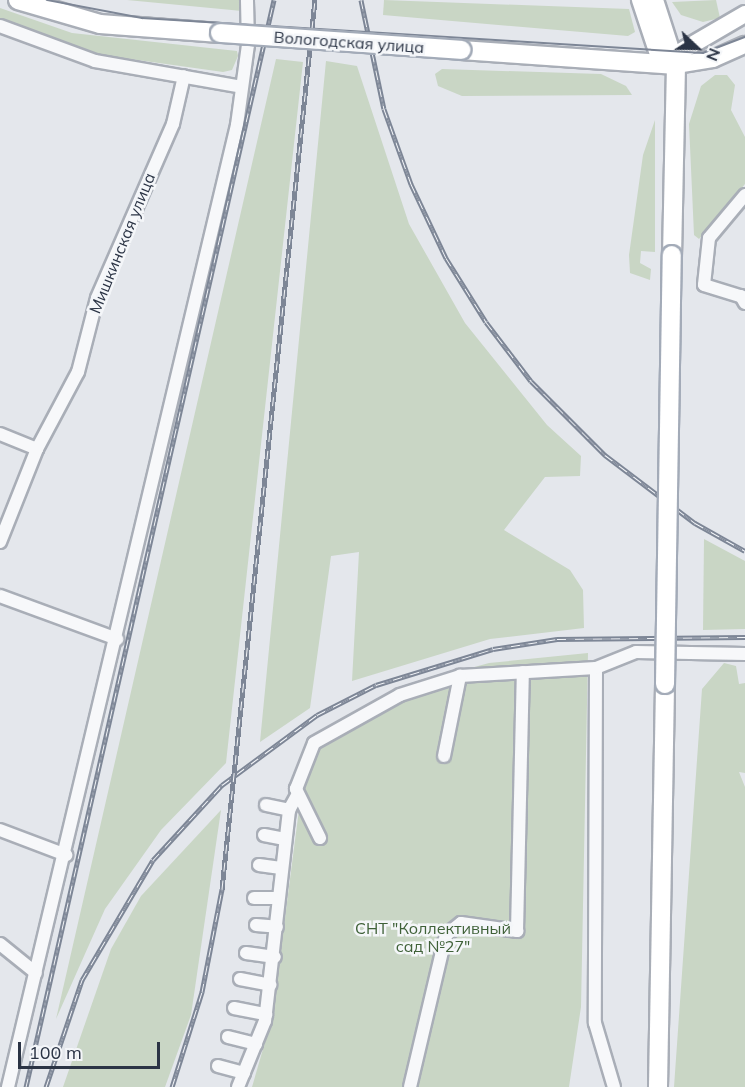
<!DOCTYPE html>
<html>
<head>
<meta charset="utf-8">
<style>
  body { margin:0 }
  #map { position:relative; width:745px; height:1087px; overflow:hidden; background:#e4e7ec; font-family:Mulish,sans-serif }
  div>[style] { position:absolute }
  .green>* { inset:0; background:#c9d6c5 }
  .roads { filter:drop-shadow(2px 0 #a9aeb7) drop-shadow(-2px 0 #a9aeb7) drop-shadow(0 2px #a9aeb7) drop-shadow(0 -2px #a9aeb7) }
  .minor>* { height:12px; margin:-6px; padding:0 6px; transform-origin:6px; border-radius:6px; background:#f7f8fa }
  .secondary>* { height:16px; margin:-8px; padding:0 8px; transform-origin:8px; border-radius:8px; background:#fff }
  .primary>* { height:18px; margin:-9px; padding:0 9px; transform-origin:9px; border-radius:9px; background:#fff }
  .tram>* { height:1.5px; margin:-0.75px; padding:0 0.75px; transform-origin:0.75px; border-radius:0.75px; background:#7d8696 }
  .rail>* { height:5px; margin-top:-2.5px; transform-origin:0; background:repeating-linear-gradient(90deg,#f4f6f9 0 9px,#7d8696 0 18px); box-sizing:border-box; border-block:2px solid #7d8696 }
  .bridges { filter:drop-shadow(2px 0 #a3abb8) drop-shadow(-2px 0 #a3abb8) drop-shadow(0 2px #a3abb8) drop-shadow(0 -2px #a3abb8) }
  .primary-bridge>* { height:18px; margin:-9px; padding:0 9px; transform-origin:9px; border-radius:9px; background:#fff }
  span { translate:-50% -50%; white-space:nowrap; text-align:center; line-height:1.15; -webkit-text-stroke:5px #f4f6f9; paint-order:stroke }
  .street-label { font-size:16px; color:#2b3445 }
  .park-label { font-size:16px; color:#3f6138 }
  .north { position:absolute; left:667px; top:18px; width:60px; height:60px; -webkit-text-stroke:4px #f4f6f9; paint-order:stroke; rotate:112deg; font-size:16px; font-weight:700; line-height:24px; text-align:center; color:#2b3445 }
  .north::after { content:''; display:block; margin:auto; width:21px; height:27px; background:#2b3445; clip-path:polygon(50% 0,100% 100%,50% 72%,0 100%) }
  .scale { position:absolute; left:18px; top:1042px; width:142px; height:27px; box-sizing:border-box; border:3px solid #2b3445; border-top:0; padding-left:8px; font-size:18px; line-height:21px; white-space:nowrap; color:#2b3445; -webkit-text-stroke:4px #f4f6f9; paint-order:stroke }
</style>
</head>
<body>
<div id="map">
  <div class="green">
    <div style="clip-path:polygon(127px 0,240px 0,243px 5px,242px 11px)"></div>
    <div style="clip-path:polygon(384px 0,629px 9px,635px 32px,628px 36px,383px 15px)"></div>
    <div style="clip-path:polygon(716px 0,720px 18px,703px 22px,681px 15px,672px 2px)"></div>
    <div style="clip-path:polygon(0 8px,72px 33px,237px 51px,238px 56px,232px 70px,223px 72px,102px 55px,0 19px)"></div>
    <div style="clip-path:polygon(276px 59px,303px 62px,226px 763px,161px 830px,105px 909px,56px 1019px)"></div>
    <div style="clip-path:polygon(326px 61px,357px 66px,409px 224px,465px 323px,547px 425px,581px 456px,580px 476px,545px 477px,504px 530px,570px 570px,583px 590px,584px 628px,490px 639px,352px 681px,359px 552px,331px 556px,310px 708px,260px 742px)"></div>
    <div style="clip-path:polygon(442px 69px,601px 74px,626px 86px,632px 95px,462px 96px,438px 86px,435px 74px)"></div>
    <div style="clip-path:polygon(715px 75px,727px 75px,735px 85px,731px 110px,745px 137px,745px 184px,699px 239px,694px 235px,689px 124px,701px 86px)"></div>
    <div style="clip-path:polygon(655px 120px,655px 252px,641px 251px,640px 263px,651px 269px,650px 280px,630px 273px,629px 255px,643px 155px)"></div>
    <div style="clip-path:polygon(704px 539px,745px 561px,745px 629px,703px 630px)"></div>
    <div style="clip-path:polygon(588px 653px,581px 1007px,569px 1087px,252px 1087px,272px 1018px,308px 740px,402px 687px,489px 663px)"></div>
    <div style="clip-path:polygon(724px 663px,736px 666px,739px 684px,745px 683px,745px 773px,739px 772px,745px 787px,745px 1087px,674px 1087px,702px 689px)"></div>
    <div style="clip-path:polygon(221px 810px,191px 1015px,165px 1087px,63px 1087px,111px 949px,141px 896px)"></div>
  </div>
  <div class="roads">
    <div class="minor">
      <div style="left:0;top:26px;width:101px;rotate:20.2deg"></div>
      <div style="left:95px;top:61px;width:149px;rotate:10deg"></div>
      <div style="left:745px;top:195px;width:56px;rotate:129.9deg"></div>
      <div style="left:709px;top:238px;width:47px;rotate:96.1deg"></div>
      <div style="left:704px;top:285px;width:39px;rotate:17deg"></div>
      <div style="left:741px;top:296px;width:8px;rotate:60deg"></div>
      <div style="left:0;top:434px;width:40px;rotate:22deg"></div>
      <div style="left:0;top:542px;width:100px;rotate:-68.3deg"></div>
      <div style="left:37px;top:449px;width:87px;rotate:-62deg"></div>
      <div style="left:78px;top:372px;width:76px;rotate:-75.6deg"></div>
      <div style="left:97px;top:298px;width:190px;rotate:-66.4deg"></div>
      <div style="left:173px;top:124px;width:49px;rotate:-77.1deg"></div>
      <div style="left:0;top:596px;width:125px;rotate:20.2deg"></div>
      <div style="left:596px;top:668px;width:355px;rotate:90.2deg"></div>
      <div style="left:595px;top:1023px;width:67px;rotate:73.5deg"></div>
      <div style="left:444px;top:756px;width:82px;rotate:-78.7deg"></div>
      <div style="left:460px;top:676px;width:136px;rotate:-3.4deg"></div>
      <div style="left:596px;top:668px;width:43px;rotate:-21.8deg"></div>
      <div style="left:636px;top:652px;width:109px;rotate:1.1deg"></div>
      <div style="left:266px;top:805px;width:24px;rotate:12deg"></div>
      <div style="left:0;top:830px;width:71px;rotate:20.7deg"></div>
      <div style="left:264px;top:835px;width:21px;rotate:11deg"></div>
      <div style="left:320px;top:838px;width:55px;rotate:-116.1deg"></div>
      <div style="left:296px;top:789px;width:49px;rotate:-68.6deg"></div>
      <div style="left:314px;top:743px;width:98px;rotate:-29.2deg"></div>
      <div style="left:400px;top:695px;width:63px;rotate:-17.6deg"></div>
      <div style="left:259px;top:865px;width:22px;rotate:8deg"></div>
      <div style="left:254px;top:898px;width:23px"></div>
      <div style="left:256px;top:925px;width:21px;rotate:5deg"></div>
      <div style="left:0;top:944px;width:46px;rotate:38.9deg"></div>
      <div style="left:246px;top:953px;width:29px;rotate:8deg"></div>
      <div style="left:240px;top:979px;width:31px;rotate:11deg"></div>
      <div style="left:234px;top:1008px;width:33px;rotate:11deg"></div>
      <div style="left:228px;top:1037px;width:29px;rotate:14deg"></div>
      <div style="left:218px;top:1066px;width:27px;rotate:15deg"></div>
      <div style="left:8px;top:1087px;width:989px;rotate:-76.61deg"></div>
      <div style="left:237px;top:125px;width:81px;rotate:-82.2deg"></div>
      <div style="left:248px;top:45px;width:45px;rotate:-91.3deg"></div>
      <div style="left:238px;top:1087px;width:71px;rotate:-67.8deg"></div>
      <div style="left:265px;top:1021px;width:212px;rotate:-83.5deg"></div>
      <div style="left:289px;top:810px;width:18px;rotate:-61deg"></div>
      <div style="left:410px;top:1087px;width:156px;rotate:-76.7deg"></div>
      <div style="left:446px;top:935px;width:19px;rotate:-39deg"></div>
      <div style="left:461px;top:923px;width:57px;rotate:8.1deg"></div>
      <div style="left:517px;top:931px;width:259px;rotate:-88.7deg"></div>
    </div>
    <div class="secondary">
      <div style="left:640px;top:0;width:66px;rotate:71.6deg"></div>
      <div style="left:661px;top:63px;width:97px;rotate:-30.3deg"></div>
      <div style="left:655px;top:0;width:68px;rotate:72.1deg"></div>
      <div style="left:676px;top:65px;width:37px;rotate:-9deg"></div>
      <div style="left:713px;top:59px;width:35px;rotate:-24deg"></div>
    </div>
    <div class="primary">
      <div style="left:18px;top:0;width:85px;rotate:16.3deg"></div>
      <div style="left:100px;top:24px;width:120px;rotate:4.3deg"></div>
      <div style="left:461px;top:50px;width:216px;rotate:4deg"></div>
      <div style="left:676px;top:65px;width:190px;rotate:91.2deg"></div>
      <div style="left:658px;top:1087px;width:403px;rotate:-89deg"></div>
    </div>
  </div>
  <div class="tram">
    <div style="left:47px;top:0;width:97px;rotate:10.7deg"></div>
    <div style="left:142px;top:18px;width:562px;rotate:3.57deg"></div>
    <div style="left:703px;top:53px;width:45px;rotate:-20.9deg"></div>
  </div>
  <div class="rail">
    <div style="left:361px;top:0;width:111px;rotate:78.1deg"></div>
    <div style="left:384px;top:109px;width:80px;rotate:70.2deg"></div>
    <div style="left:411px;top:184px;width:82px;rotate:64.7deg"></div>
    <div style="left:446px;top:258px;width:75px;rotate:58deg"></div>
    <div style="left:486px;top:322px;width:74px;rotate:52.7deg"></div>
    <div style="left:531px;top:381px;width:105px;rotate:45deg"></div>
    <div style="left:605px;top:455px;width:113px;rotate:37.1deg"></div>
    <div style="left:695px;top:523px;width:57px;rotate:29.2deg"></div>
    <div style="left:26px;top:1087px;width:1115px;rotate:-77.15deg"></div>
    <div style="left:46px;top:1087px;width:113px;rotate:-71.4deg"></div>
    <div style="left:82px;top:980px;width:139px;rotate:-59.4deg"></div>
    <div style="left:153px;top:860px;width:102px;rotate:-47.4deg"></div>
    <div style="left:222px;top:785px;width:118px;rotate:-36.4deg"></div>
    <div style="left:317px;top:715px;width:66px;rotate:-27deg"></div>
    <div style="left:376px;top:685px;width:122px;rotate:-17.1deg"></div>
    <div style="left:493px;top:649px;width:65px;rotate:-8.9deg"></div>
    <div style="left:557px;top:639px;width:188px;rotate:-0.6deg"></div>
    <div style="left:172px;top:1087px;width:100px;rotate:-72.5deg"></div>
    <div style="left:202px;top:992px;width:105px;rotate:-79deg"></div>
    <div style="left:222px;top:889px;width:894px;rotate:-84.03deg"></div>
  </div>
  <div class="bridges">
    <div class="primary-bridge">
      <div style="left:220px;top:33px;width:242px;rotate:4deg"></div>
      <div style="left:665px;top:684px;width:429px;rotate:-89.1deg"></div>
    </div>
  </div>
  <div class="street-label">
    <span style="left:349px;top:42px;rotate:4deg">Вологодская улица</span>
    <span style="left:122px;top:243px;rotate:-68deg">Мишкинская улица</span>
  </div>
  <div class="park-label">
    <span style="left:433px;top:937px">СНТ "Коллективный<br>сад №27"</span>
  </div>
  <div class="north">N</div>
  <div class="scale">100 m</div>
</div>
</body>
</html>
